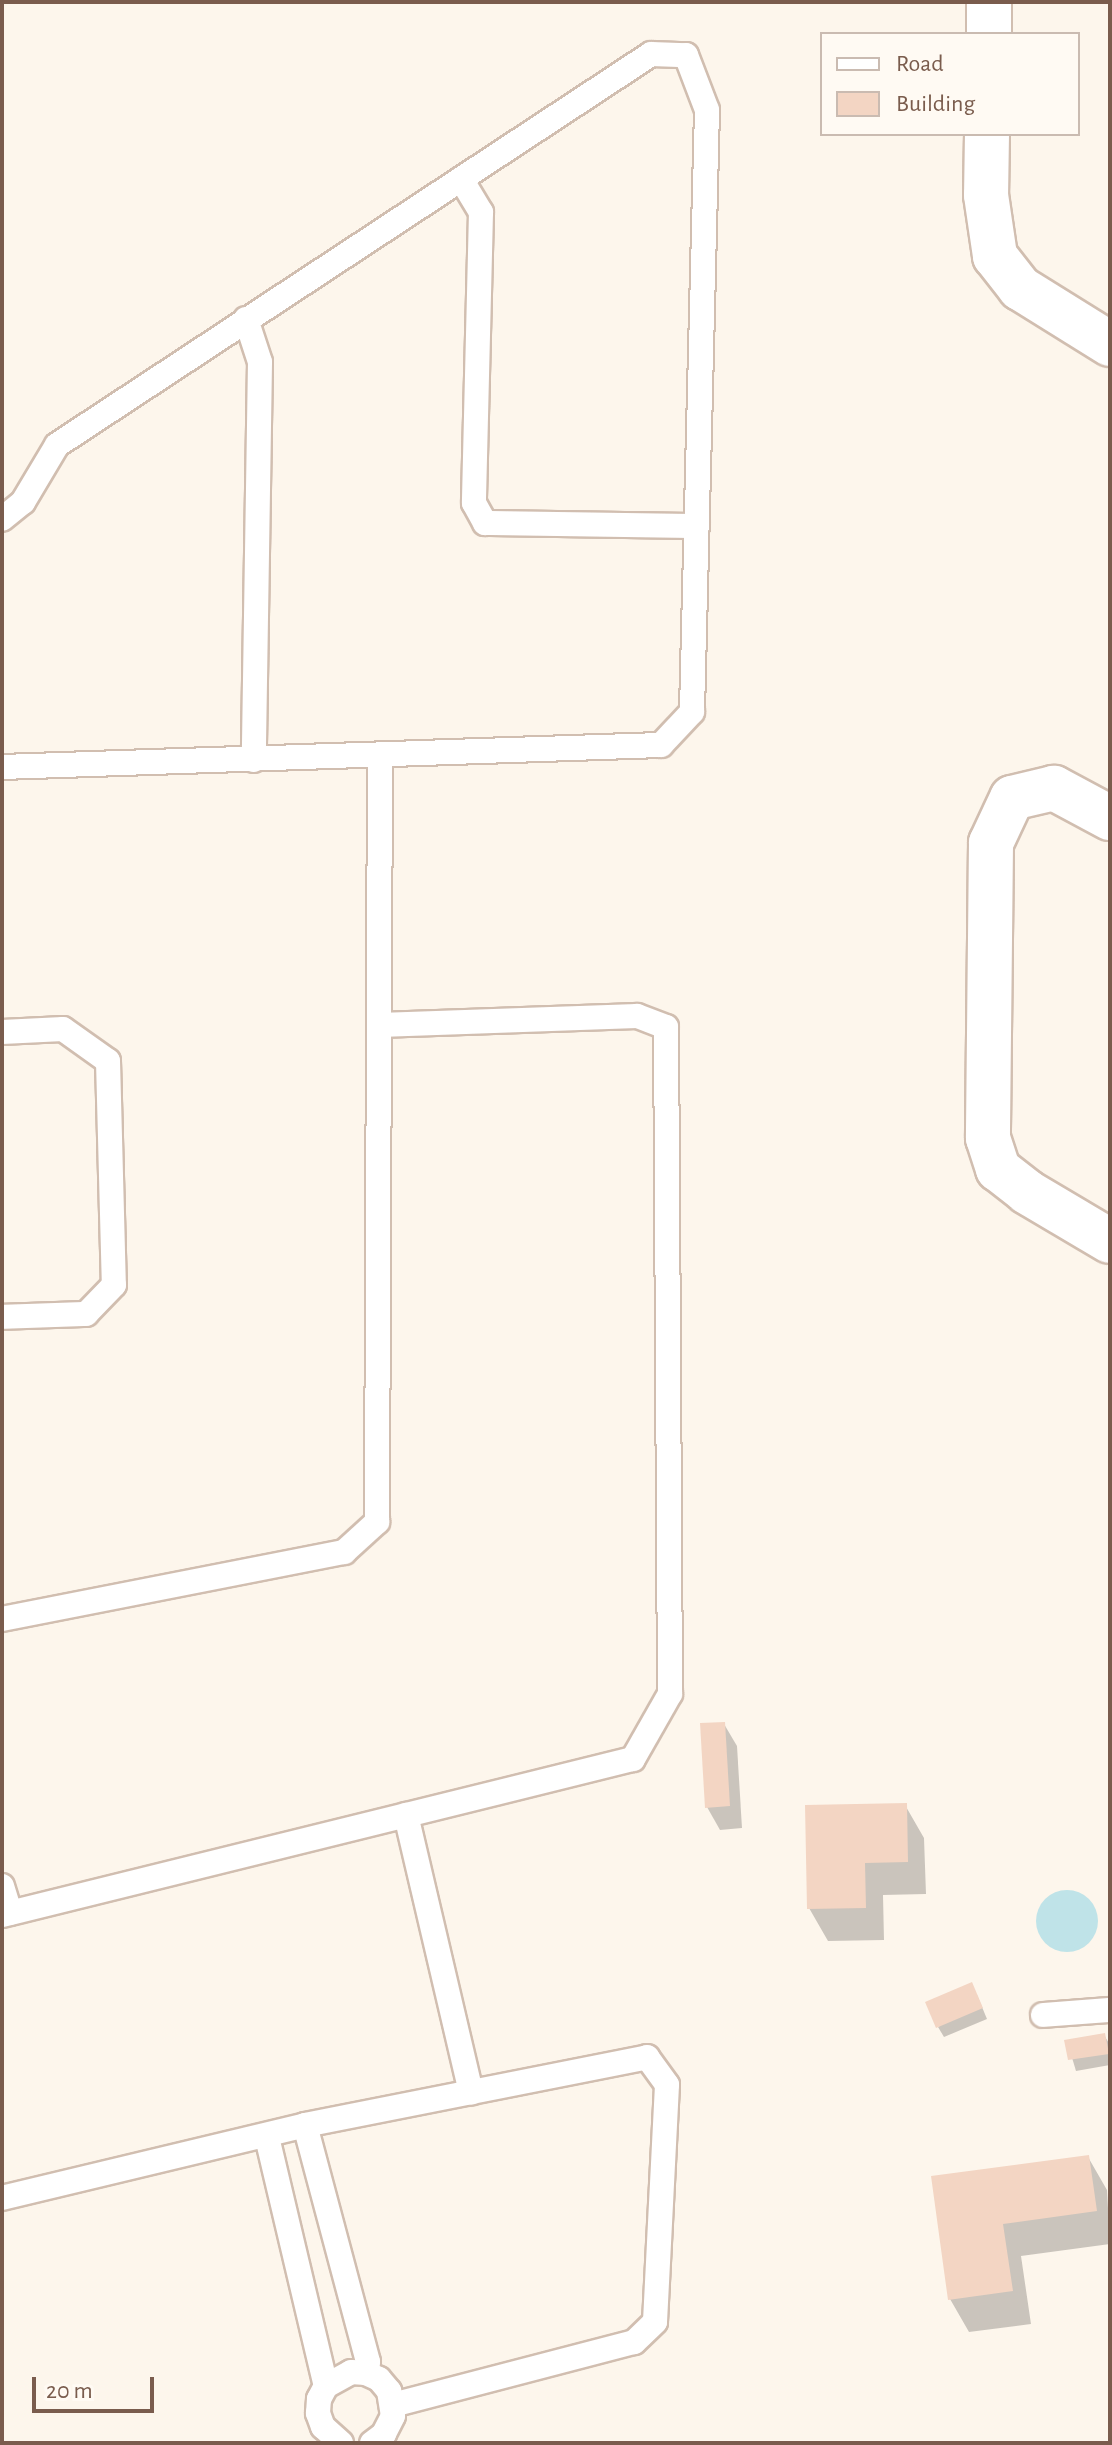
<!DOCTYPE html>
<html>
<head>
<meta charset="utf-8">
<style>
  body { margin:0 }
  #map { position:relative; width:1112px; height:2445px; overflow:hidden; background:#fdf6ec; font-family:"Alegreya Sans",sans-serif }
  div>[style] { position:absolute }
  .water>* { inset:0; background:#bfe3e8 }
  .round { border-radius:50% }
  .shadow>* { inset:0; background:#0003 }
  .building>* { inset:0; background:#f3d5c3 }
  .roads { filter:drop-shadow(2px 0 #d1beb0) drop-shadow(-2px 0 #d1beb0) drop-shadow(0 2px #d1beb0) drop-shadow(0 -2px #d1beb0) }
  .service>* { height:24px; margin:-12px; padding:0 12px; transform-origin:12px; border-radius:12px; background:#fff }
  .minor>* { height:44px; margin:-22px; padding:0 22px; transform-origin:22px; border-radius:22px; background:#fff }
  span { translate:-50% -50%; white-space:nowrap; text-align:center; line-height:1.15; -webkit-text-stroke:8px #fffaf3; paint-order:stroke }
  .frame { position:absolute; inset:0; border:4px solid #7a5c4d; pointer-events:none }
  .legend { position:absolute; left:820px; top:32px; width:260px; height:104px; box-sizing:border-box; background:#fffaf3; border:2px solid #cabbb1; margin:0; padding:10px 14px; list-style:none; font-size:24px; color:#7a5c4d }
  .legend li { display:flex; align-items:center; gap:16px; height:40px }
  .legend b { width:40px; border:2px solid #cabbb1 }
  .scale { position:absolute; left:32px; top:2377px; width:122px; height:36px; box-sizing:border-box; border:4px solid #7a5c4d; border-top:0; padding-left:10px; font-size:24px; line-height:28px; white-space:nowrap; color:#7a5c4d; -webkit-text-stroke:6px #fffaf3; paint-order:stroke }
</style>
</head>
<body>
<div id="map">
  <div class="water">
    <div class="round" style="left:1036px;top:1890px;width:62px;height:62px"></div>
  </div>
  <div class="shadow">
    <div style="clip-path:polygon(724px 1724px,737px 1746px,742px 1828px,720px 1830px,707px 1807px)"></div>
    <div style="clip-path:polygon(905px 1805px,924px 1838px,926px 1894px,883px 1895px,884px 1940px,828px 1941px,809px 1908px)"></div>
    <div style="clip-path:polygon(977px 1995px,987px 2019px,944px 2037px,938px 2027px)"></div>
    <div style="clip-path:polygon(1104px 2035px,1110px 2045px,1110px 2065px,1076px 2071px,1067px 2041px)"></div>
    <div style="clip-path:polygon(1088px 2157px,1107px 2190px,1110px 2244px,1021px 2256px,1031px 2324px,969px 2332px,950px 2299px,933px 2178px)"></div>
  </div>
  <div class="building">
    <div style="clip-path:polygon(725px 1722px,730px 1806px,705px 1808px,700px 1723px)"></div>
    <div style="clip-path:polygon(907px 1803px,908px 1862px,865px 1863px,866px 1908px,807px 1909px,805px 1805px)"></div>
    <div style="clip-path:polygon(972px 1982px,983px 2008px,936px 2028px,925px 2002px)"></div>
    <div style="clip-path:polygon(1105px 2033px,1109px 2054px,1068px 2060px,1064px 2040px)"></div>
    <div style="clip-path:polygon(1089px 2155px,1097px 2211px,1003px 2224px,1013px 2291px,948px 2300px,931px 2176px)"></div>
  </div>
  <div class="roads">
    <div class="service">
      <div style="left:461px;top:179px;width:39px;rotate:59deg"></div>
      <div style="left:481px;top:212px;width:291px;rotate:91.4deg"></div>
      <div style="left:474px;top:503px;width:23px;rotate:61deg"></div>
      <div style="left:485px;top:523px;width:212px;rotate:0.8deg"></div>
      <div style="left:246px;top:319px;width:45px;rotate:72deg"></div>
      <div style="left:260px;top:362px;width:398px;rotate:90.9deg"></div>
      <div style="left:2px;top:519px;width:27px;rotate:-39deg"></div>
      <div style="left:23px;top:502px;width:66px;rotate:-59.2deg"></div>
      <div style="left:57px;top:445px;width:711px;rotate:-33.35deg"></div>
      <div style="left:651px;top:54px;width:35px;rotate:2deg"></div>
      <div style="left:686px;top:55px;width:59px;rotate:69.1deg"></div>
      <div style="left:707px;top:110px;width:602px;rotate:91.43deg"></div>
      <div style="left:692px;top:712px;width:45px;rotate:133.2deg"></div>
      <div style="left:661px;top:745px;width:659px;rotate:178.09deg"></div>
      <div style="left:2px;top:1032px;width:61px;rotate:-2.8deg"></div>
      <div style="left:63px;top:1029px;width:55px;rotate:35.4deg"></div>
      <div style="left:108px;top:1061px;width:224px;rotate:88.5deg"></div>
      <div style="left:114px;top:1285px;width:40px;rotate:134deg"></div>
      <div style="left:86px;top:1314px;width:84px;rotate:178deg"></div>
      <div style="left:2px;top:1619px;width:349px;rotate:-11.1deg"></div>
      <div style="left:344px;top:1552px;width:45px;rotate:-42.3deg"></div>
      <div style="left:377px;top:1522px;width:766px;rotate:-89.78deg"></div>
      <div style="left:406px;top:1815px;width:285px;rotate:76.8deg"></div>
      <div style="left:2px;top:1886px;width:28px;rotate:73deg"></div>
      <div style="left:2px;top:1915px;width:650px;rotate:-13.89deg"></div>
      <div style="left:633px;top:1759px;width:75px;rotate:-60.4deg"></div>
      <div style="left:670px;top:1694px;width:667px;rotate:-90.34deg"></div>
      <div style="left:666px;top:1027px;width:31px;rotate:-159deg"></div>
      <div style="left:637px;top:1016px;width:258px;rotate:178deg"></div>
      <div style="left:1043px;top:2015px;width:67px;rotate:-4.3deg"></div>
      <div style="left:305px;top:2125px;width:245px;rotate:75.1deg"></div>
      <div style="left:368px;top:2362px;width:11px;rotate:100deg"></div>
      <div style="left:267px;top:2137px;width:256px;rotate:76.7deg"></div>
      <div style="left:2px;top:2198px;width:312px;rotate:-13.5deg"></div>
      <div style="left:305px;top:2125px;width:349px;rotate:-11.2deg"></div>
      <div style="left:647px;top:2057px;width:34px;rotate:54deg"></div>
      <div style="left:667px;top:2085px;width:237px;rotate:92.9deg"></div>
      <div style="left:655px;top:2322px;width:29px;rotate:136deg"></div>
      <div style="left:634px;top:2342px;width:249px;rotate:165.4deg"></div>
      <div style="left:341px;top:2443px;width:24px;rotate:-138deg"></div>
      <div style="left:323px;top:2427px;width:15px;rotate:-110deg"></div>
      <div style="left:318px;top:2413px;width:14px;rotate:-86deg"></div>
      <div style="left:319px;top:2399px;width:15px;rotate:-62deg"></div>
      <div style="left:326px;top:2386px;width:29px;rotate:-29deg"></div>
      <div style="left:351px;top:2372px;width:15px;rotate:4deg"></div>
      <div style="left:366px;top:2373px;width:14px;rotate:25deg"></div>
      <div style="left:379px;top:2379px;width:16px;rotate:50deg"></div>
      <div style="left:389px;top:2391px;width:25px;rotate:81deg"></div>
      <div style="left:393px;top:2416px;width:20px;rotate:117deg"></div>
      <div style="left:384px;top:2434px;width:15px;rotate:143deg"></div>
    </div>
    <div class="minor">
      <div style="left:989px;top:34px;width:32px;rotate:-90deg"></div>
      <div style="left:987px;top:134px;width:61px;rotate:90.9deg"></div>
      <div style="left:986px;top:195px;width:62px;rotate:81.6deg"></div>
      <div style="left:995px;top:256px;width:41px;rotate:52deg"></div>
      <div style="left:1020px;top:288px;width:106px;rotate:31.9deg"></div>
      <div style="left:1110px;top:818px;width:64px;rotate:-151.8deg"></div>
      <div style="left:1054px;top:788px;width:43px;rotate:166.6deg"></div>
      <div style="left:1012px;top:798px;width:50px;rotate:115deg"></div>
      <div style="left:991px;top:843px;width:295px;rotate:90.6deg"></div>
      <div style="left:988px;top:1138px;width:33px;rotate:72deg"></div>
      <div style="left:998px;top:1169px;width:37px;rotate:38deg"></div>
      <div style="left:1027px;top:1192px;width:96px;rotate:30.6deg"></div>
    </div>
  </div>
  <div class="frame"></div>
  <ul class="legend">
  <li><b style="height:10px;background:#fff"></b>Road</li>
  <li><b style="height:22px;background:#f3d5c3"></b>Building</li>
  </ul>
  <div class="scale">20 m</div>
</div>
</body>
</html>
